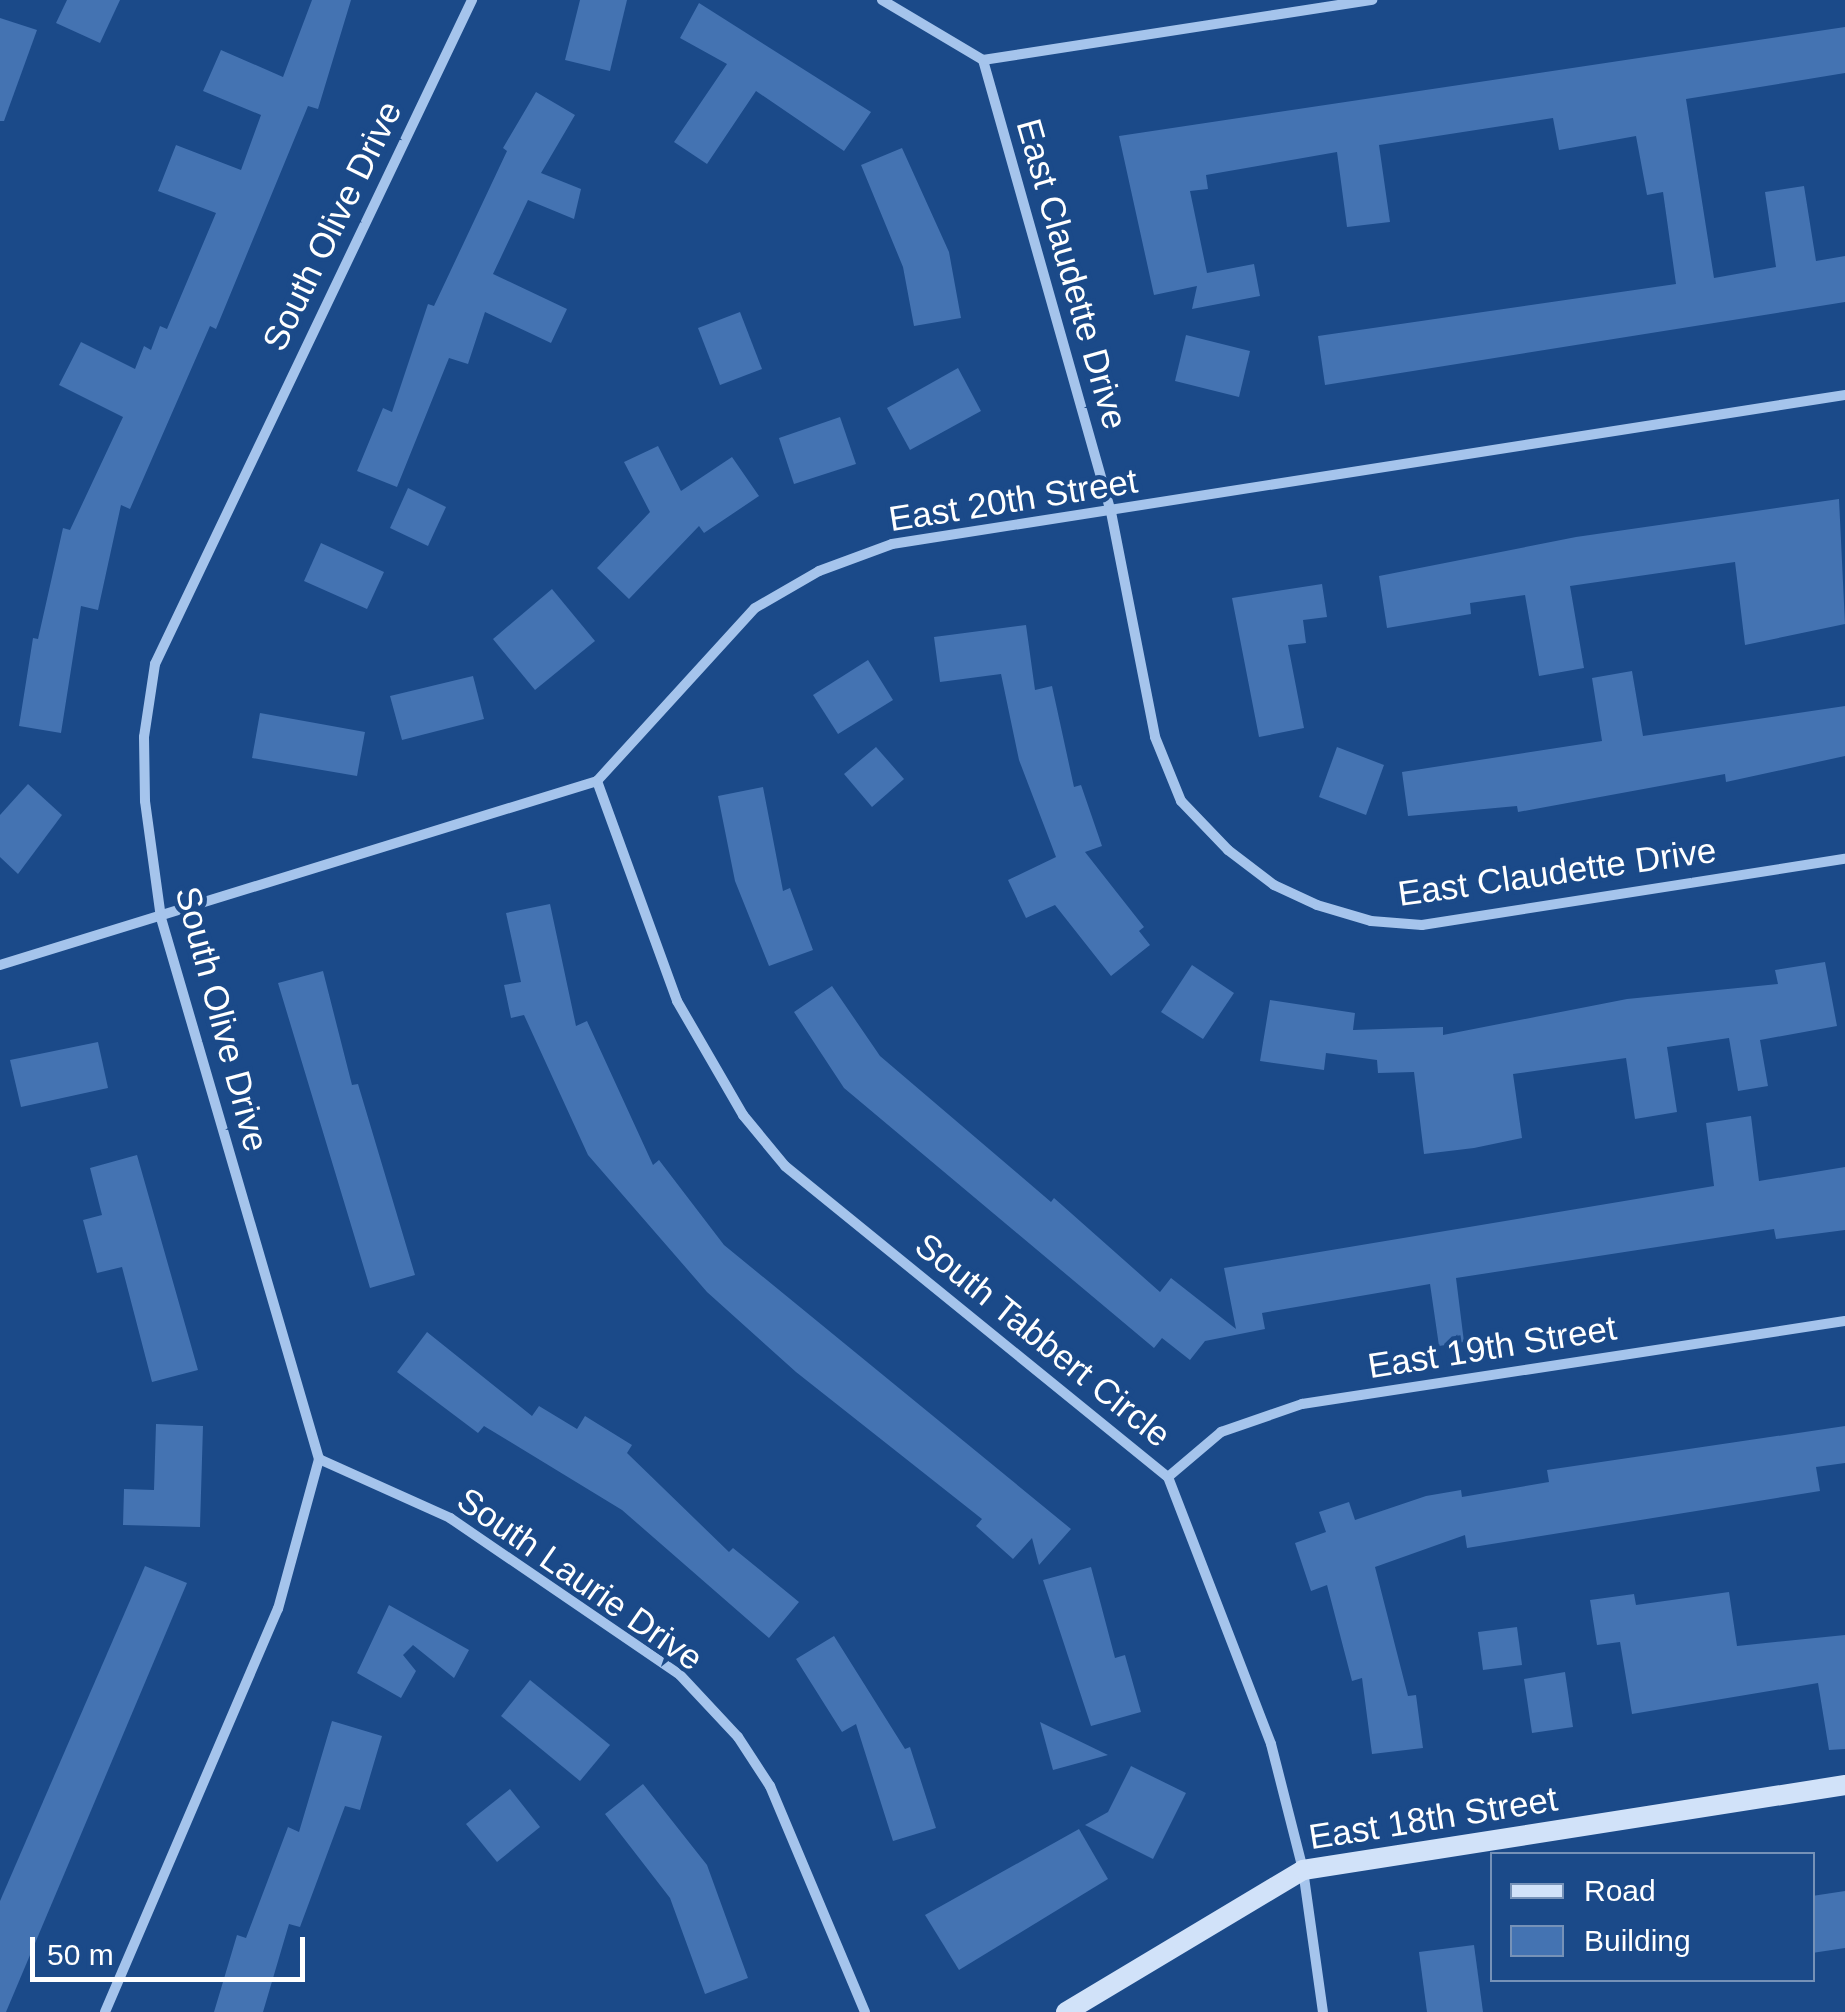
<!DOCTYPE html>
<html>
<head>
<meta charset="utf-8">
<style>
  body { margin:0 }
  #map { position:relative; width:1845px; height:2012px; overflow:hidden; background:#1b4a89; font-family:Arial,sans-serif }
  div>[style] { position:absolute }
  .building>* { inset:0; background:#4473b2 }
  .street>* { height:10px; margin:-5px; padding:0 5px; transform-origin:5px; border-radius:5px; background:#a5c4ec }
  .secondary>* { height:20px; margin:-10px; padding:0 10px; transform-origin:10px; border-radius:10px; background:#d1e2f9 }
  span { translate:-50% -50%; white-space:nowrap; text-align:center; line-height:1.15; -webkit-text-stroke:9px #1b4a89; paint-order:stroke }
  .street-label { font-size:35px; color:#fff }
  .legend { position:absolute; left:1490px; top:1852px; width:325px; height:130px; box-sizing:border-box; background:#1b4a89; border:2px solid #7692b8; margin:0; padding:12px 18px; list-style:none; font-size:30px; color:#fff }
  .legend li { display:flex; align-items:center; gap:20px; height:50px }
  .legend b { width:50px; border:2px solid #7692b8 }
  .scale { position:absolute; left:30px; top:1937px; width:275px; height:45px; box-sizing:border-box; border:5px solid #fff; border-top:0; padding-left:12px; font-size:30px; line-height:35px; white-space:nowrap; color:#fff; -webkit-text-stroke:8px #1b4a89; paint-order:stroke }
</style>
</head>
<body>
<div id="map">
  <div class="building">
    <div style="clip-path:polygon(67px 0,120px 0,100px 43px,56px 23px)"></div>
    <div style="clip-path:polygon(312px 0,351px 0,318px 109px,308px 106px,216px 329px,210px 326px,130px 509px,121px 505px,98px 610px,81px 606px,61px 733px,19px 726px,33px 638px,38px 639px,63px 528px,70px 530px,123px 417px,59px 385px,81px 342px,135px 369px,144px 346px,151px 350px,160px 326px,167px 329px,216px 213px,158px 191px,176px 145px,241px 170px,261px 115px,203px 91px,221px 50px,283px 77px)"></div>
    <div style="clip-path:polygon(580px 0,627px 0,610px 71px,565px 60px)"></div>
    <div style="clip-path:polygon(699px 3px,871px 112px,844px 151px,756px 91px,707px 164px,674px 142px,727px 64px,680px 38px)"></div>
    <div style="clip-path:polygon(0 18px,37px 30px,4px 121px,0 121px)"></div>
    <div style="clip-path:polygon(1845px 27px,1845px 73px,1686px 99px,1714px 278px,1776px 267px,1765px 192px,1804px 186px,1816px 261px,1845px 256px,1845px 302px,1325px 385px,1318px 336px,1676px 284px,1663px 192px,1647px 195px,1636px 136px,1559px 150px,1553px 118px,1379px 145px,1390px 222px,1347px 227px,1337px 152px,1206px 175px,1208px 189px,1190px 191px,1207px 273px,1254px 264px,1260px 296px,1192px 309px,1197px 286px,1154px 295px,1119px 136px)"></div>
    <div style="clip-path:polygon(536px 92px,575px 115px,541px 173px,581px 189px,574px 219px,528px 200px,493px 274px,567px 309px,551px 343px,485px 312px,468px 364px,449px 358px,397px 487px,357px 471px,383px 408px,392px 412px,428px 304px,434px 306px,507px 151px,503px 148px)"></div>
    <div style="clip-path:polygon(902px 148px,949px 252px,961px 318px,914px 326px,903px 267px,861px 165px)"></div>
    <div style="clip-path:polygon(740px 312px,762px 369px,720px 385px,698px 328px)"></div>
    <div style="clip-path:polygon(1186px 335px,1250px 351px,1239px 397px,1175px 381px)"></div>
    <div style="clip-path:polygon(958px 368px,981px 411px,910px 450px,887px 408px)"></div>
    <div style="clip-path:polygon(840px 417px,856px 464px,794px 484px,779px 438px)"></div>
    <div style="clip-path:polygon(658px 446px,681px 491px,732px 457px,759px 496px,704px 533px,699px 526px,629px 599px,597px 568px,650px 512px,624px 462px)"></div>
    <div style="clip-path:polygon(408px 488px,446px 507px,428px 546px,390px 528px)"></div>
    <div style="clip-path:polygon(1839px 499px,1845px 624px,1745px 645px,1735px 562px,1570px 586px,1584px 668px,1539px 676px,1525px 595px,1470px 603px,1471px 614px,1387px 628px,1379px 576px,1576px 537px)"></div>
    <div style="clip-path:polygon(321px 543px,384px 572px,367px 609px,304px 581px)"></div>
    <div style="clip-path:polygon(1322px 584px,1327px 617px,1303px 620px,1306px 643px,1288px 645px,1304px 728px,1259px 737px,1232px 598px)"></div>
    <div style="clip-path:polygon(552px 589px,595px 641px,535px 690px,493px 639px)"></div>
    <div style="clip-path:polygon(1026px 625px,1035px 690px,1052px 686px,1074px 787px,1081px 785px,1102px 846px,1085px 852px,1144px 927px,1139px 931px,1150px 945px,1111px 976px,1055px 905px,1026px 918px,1008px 880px,1056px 857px,1019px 760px,1001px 674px,940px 682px,934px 637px)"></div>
    <div style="clip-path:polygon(868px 660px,893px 700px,838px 734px,813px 695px)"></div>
    <div style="clip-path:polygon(1632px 671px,1643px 736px,1845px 706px,1845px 756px,1726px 782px,1725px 774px,1518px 812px,1517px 806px,1408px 816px,1402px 772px,1602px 741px,1592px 678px)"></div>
    <div style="clip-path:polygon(473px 676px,484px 719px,402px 740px,390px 696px)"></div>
    <div style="clip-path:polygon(260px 713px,365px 732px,357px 776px,252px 758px)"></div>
    <div style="clip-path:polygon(876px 747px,904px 779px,872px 807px,844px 774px)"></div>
    <div style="clip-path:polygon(1337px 747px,1384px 765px,1366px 815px,1319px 797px)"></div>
    <div style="clip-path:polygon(28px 784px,62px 815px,18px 874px,0 857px,0 815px)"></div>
    <div style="clip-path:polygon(763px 787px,783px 891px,790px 888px,813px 950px,769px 966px,735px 881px,718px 796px)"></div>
    <div style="clip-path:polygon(550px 904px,576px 1026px,587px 1021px,653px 1165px,659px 1160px,724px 1245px,1071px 1529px,1039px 1565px,1032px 1538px,1013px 1559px,976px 1526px,982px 1519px,796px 1372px,707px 1292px,588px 1155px,524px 1015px,511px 1018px,504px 985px,521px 982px,506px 913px)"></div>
    <div style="clip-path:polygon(1825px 962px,1837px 1026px,1760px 1040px,1768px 1086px,1738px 1091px,1729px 1038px,1667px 1047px,1677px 1112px,1635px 1119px,1626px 1058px,1513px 1074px,1522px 1138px,1474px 1148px,1424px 1154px,1414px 1072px,1378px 1073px,1377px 1060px,1326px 1053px,1324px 1070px,1260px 1061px,1270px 1000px,1355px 1013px,1353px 1030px,1443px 1027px,1443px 1035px,1627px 999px,1778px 984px,1775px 970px)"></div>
    <div style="clip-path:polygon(1192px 965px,1234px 993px,1203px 1039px,1161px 1012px)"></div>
    <div style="clip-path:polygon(323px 971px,352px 1085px,358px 1084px,415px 1275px,370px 1288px,278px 983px)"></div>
    <div style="clip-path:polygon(832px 986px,880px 1056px,1051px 1202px,1054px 1198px,1160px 1292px,1171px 1278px,1236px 1329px,1224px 1268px,1714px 1186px,1706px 1123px,1751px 1116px,1759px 1181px,1845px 1167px,1845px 1230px,1776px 1239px,1774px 1229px,1456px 1278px,1464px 1342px,1439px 1346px,1430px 1284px,1262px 1313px,1265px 1329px,1205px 1341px,1190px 1360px,1162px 1338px,1154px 1348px,844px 1088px,794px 1012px)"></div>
    <div style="clip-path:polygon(98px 1042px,108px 1088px,21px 1107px,10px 1060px)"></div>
    <div style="clip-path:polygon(137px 1155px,198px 1370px,152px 1382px,122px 1267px,97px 1273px,83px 1220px,102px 1215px,90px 1168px)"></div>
    <div style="clip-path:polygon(427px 1332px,532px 1416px,539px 1406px,577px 1429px,585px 1416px,632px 1445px,627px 1453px,729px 1552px,733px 1548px,799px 1602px,769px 1638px,622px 1510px,484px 1426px,478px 1433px,397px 1372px)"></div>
    <div style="clip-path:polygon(156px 1424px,203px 1426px,200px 1527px,123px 1525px,124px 1489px,154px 1490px)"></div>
    <div style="clip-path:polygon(1845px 1426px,1845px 1463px,1816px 1467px,1820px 1491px,1467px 1548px,1465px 1535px,1375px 1567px,1408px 1696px,1416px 1695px,1423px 1748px,1372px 1754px,1362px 1678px,1352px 1681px,1327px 1585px,1311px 1591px,1295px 1543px,1326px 1532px,1319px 1512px,1349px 1502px,1355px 1520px,1426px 1496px,1461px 1490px,1462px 1497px,1549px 1482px,1547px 1470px)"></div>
    <div style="clip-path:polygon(145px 1566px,187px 1583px,6px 2012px,0 2012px,0 1901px)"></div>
    <div style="clip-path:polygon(1091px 1567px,1115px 1658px,1125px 1655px,1141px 1712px,1091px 1726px,1043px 1580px)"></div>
    <div style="clip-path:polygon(1729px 1592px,1737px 1646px,1845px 1635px,1845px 1749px,1829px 1750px,1818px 1683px,1632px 1714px,1620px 1642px,1597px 1645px,1590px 1600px,1634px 1594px,1636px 1605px)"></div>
    <div style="clip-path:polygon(389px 1605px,469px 1650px,454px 1678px,413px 1645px,403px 1655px,416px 1671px,401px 1698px,357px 1673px)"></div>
    <div style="clip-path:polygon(1517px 1627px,1522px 1665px,1483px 1670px,1478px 1632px)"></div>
    <div style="clip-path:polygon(834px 1636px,905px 1749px,910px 1747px,936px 1828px,893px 1841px,856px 1724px,842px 1732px,796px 1659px)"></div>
    <div style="clip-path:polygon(1565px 1672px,1573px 1727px,1532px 1733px,1524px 1679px)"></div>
    <div style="clip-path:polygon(530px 1680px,610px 1745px,580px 1781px,501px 1716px)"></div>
    <div style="clip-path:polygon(332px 1721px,382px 1736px,360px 1810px,345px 1806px,300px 1927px,289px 1924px,263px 2012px,214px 2012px,237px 1935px,246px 1938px,288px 1827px,299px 1832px)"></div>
    <div style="clip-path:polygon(1040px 1722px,1108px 1755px,1053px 1770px)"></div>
    <div style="clip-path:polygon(1131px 1766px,1186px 1793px,1153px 1859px,1085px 1825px,1108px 1812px)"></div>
    <div style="clip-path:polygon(643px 1784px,707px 1865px,748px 1978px,705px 1994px,670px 1898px,605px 1814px)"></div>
    <div style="clip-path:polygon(510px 1789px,540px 1827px,497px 1862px,466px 1824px)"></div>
    <div style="clip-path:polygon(1079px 1829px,1108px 1879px,959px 1970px,925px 1915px)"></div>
    <div style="clip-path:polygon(1845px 1891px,1845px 1948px,1812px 1953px,1812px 1896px)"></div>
    <div style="clip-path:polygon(1474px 1945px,1483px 2012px,1427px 2012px,1419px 1952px)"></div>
  </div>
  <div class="street">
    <div style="left:882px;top:0;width:117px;rotate:30.7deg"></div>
    <div style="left:983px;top:60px;width:470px;rotate:74.2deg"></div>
    <div style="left:1111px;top:512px;width:229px;rotate:78.9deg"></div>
    <div style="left:1155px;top:737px;width:69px;rotate:67.9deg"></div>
    <div style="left:1181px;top:801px;width:68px;rotate:46.2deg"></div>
    <div style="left:1228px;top:850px;width:58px;rotate:37.3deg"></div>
    <div style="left:1274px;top:885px;width:47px;rotate:24.9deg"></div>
    <div style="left:1317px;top:905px;width:56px;rotate:16.5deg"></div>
    <div style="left:1371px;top:921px;width:51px;rotate:4.5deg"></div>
    <div style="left:1422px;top:925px;width:428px;rotate:-8.9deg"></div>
    <div style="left:983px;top:60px;width:394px;rotate:-8.8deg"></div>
    <div style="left:597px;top:781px;width:234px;rotate:70deg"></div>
    <div style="left:677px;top:1001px;width:132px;rotate:59.9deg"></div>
    <div style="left:743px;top:1115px;width:66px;rotate:50.5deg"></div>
    <div style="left:785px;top:1166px;width:493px;rotate:39.1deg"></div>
    <div style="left:1168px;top:1477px;width:286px;rotate:68.9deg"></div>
    <div style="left:1271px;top:1744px;width:130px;rotate:75.7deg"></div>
    <div style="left:1303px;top:1870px;width:143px;rotate:82deg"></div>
    <div style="left:0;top:965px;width:625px;rotate:-17.13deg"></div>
    <div style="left:597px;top:781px;width:234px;rotate:-47.6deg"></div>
    <div style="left:755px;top:608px;width:74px;rotate:-30deg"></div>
    <div style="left:819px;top:571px;width:78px;rotate:-20.3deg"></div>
    <div style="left:892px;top:544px;width:965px;rotate:-8.89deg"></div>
    <div style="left:319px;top:1459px;width:144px;rotate:24.2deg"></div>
    <div style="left:450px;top:1518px;width:278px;rotate:34.3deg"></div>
    <div style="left:680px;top:1675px;width:85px;rotate:46.9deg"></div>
    <div style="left:738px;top:1737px;width:59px;rotate:56.9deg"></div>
    <div style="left:770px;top:1786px;width:245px;rotate:67.2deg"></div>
    <div style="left:1168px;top:1477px;width:70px;rotate:-40.3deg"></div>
    <div style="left:1221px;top:1432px;width:86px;rotate:-19.1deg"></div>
    <div style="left:1302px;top:1404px;width:549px;rotate:-8.69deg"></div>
    <div style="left:105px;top:2012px;width:439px;rotate:-66.8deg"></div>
    <div style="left:278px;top:1609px;width:156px;rotate:-74.7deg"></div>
    <div style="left:319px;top:1459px;width:564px;rotate:-106.28deg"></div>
    <div style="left:161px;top:918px;width:118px;rotate:-97.8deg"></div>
    <div style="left:145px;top:801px;width:64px;rotate:-90.9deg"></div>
    <div style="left:144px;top:737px;width:74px;rotate:-81.4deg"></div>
    <div style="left:155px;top:664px;width:736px;rotate:-64.48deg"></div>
  </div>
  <div class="secondary">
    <div style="left:1066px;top:2012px;width:276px;rotate:-30.9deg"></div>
    <div style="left:1303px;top:1870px;width:549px;rotate:-8.91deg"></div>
  </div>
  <div class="street-label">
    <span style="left:332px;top:226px;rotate:-64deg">South Olive Drive</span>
    <span style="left:1072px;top:274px;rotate:74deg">East Claudette Drive</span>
    <span style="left:1013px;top:500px;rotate:-9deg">East 20th Street</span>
    <span style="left:1557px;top:872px;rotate:-8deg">East Claudette Drive</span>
    <span style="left:222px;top:1019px;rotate:75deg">South Olive Drive</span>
    <span style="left:1043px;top:1340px;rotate:39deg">South Tabbert Circle</span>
    <span style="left:1492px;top:1347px;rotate:-9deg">East 19th Street</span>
    <span style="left:580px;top:1579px;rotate:35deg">South Laurie Drive</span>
    <span style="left:1433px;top:1818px;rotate:-9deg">East 18th Street</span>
  </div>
  <ul class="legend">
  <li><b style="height:12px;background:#d1e2f9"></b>Road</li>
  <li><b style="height:28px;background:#4473b2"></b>Building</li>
  </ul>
  <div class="scale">50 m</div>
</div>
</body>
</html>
